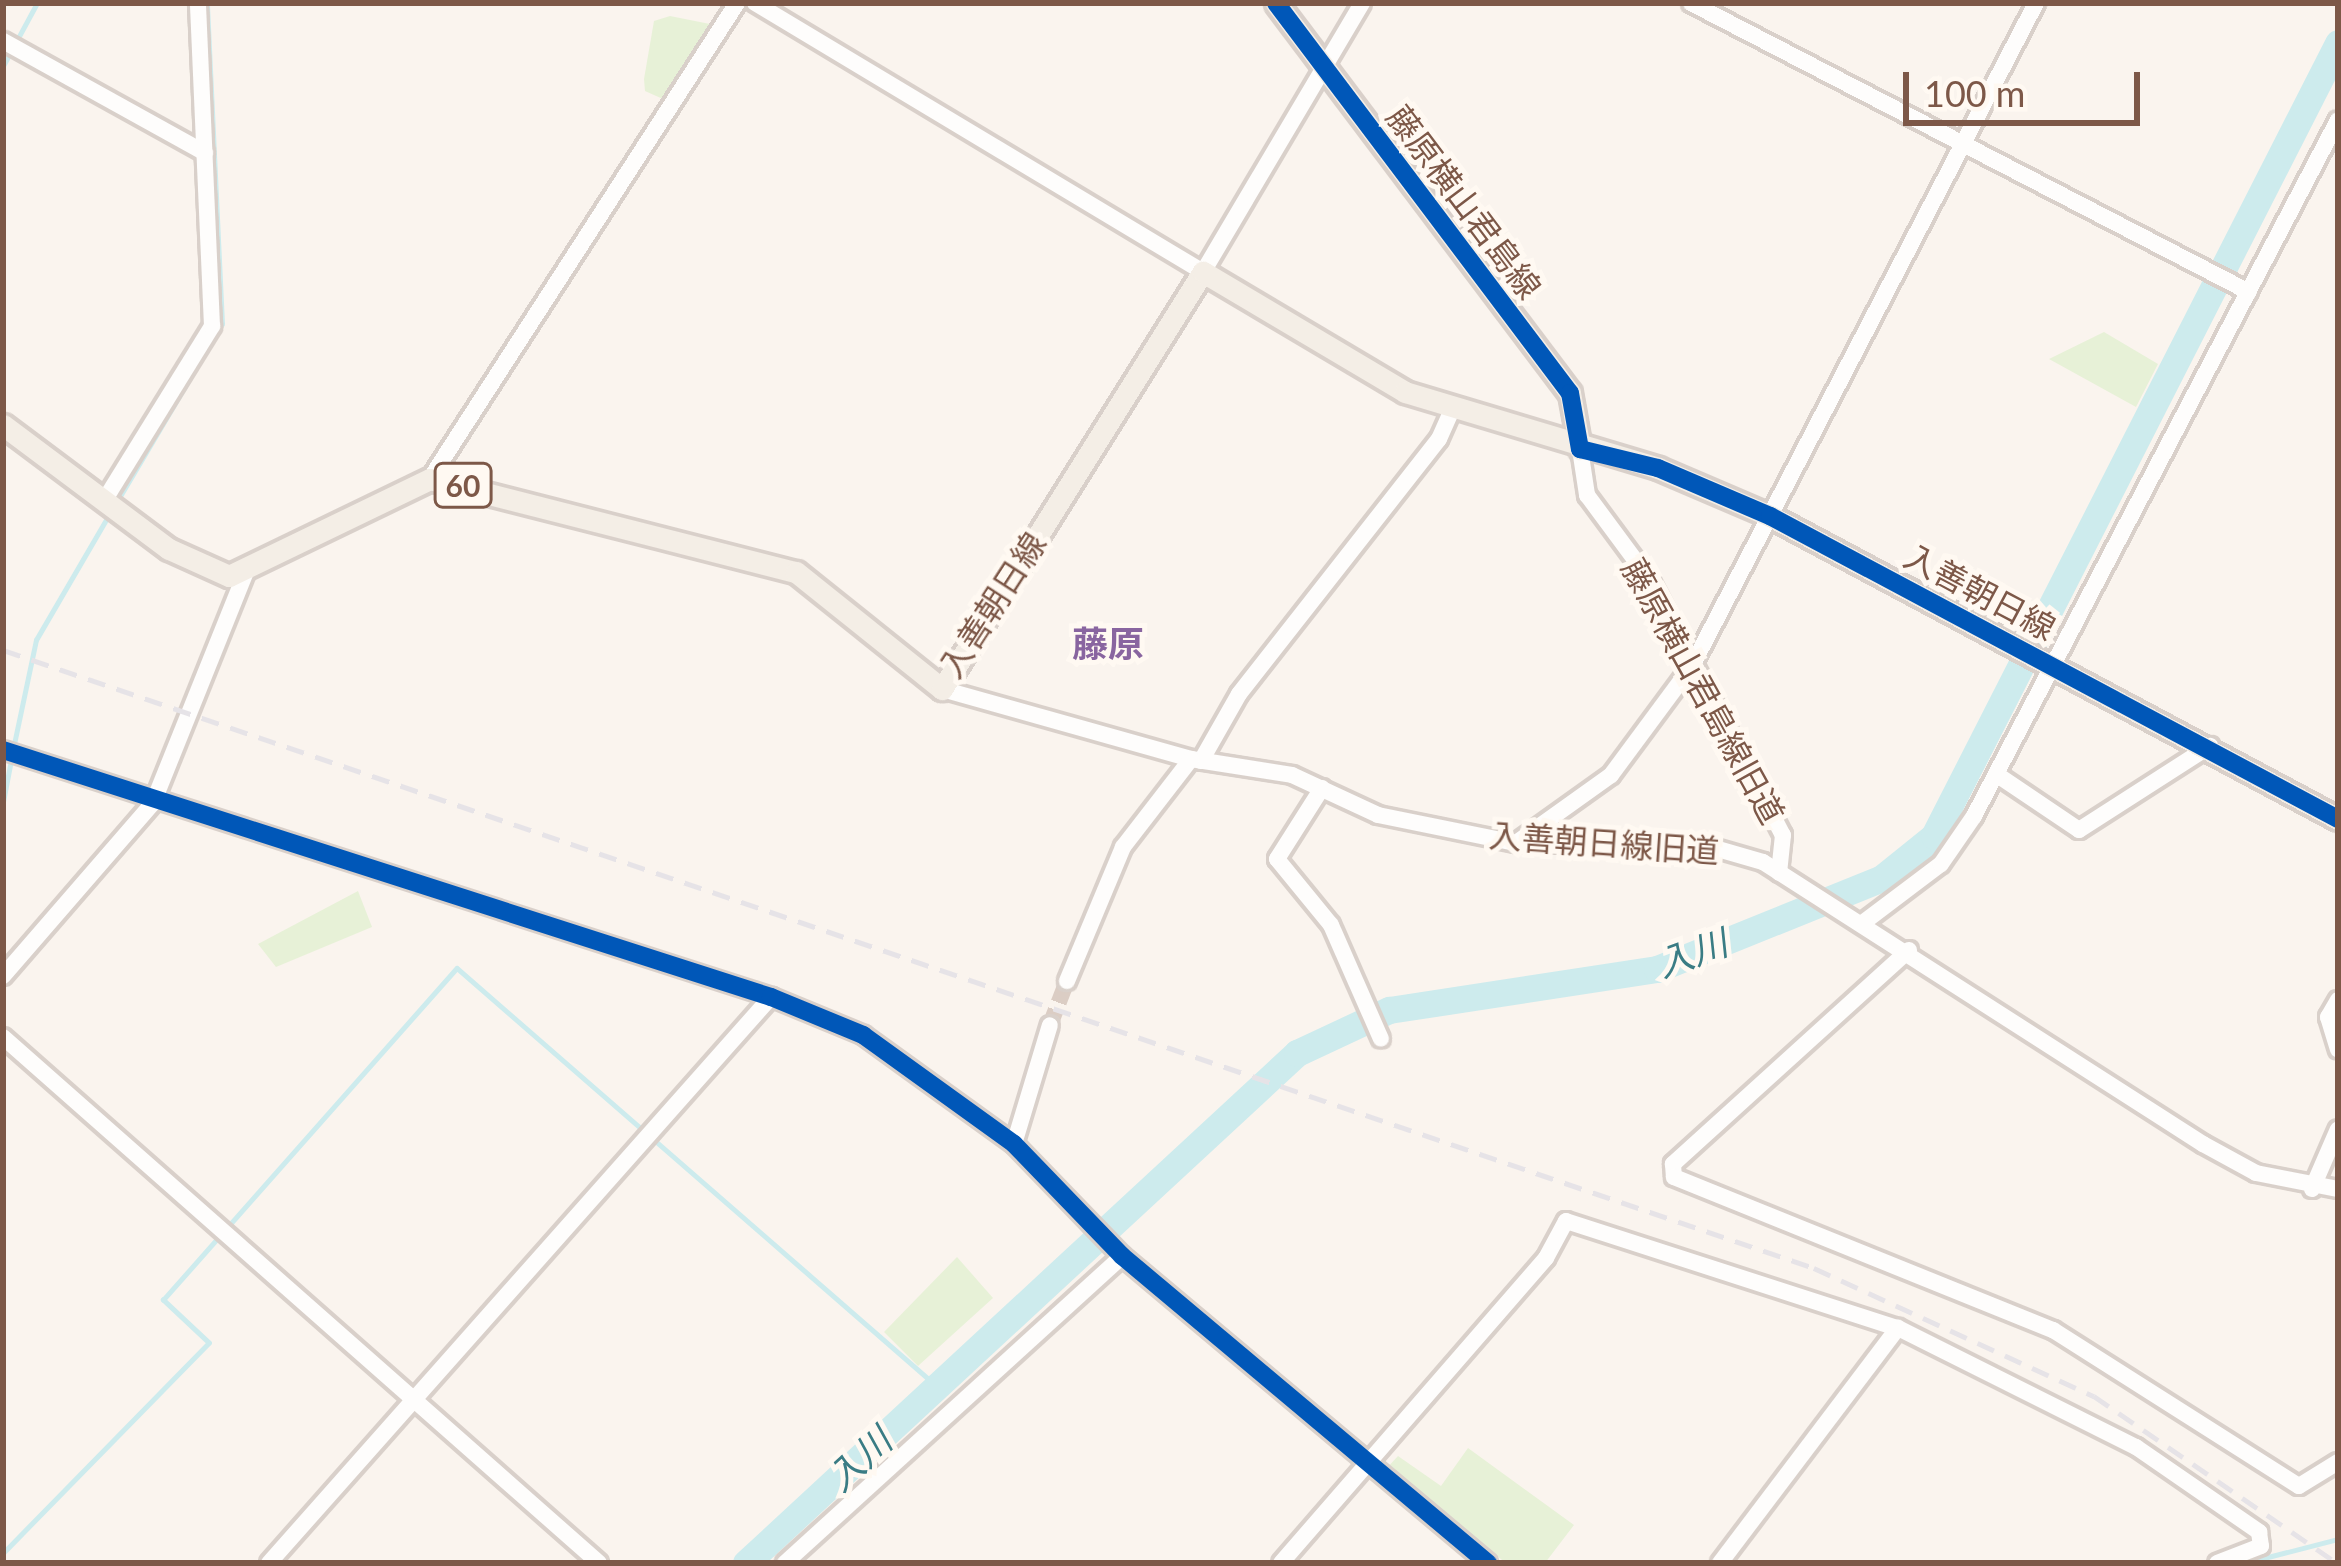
<!DOCTYPE html>
<html>
<head>
<meta charset="utf-8">
<style>
  body { margin:0 }
  #map { position:relative; width:2341px; height:1566px; overflow:hidden; background:#faf4ee; font-family:Lato,"Noto Sans JP",sans-serif }
  div>[style] { position:absolute }
  .green>* { inset:0; background:#e7f1d7 }
  .stream>* { height:4.5px; margin:-2.25px; padding:0 2.25px; transform-origin:2.25px; border-radius:2.25px; background:#cdebed }
  .river>* { height:27px; margin:-13.5px; padding:0 13.5px; transform-origin:13.5px; border-radius:13.5px; background:#cdebed }
  .minor-tunnel>* { height:16px; margin-top:-8px; transform-origin:0; background:repeating-linear-gradient(90deg,#dbcdc4 0 16px,transparent 0 24px) }
  .roads { filter:drop-shadow(3px 0 #d9d0ca) drop-shadow(-3px 0 #d9d0ca) drop-shadow(0 3px #d9d0ca) drop-shadow(0 -3px #d9d0ca) }
  .minor>* { height:16px; margin:-8px; padding:0 8px; transform-origin:8px; border-radius:8px; background:#fefdfc }
  .major>* { height:21px; margin:-10.5px; padding:0 10.5px; transform-origin:10.5px; border-radius:10.5px; background:#f4eee6 }
  .rail>* { height:4.5px; margin-top:-2.25px; transform-origin:0; background:repeating-linear-gradient(90deg,#e6e3e7 0 18px,transparent 0 30px) }
  .cycleway>* { height:18px; margin:-9px; padding:0 9px; transform-origin:9px; border-radius:9px; background:#0057b8 }
  span { translate:-50% -50%; white-space:nowrap; text-align:center; line-height:1.15; -webkit-text-stroke:10px #fff9f2; paint-order:stroke }
  .shield-label span { padding:3px 9px; background:#fff9f2; border:3px solid; border-radius:9px; -webkit-text-stroke-width:0 }
  .shield-label { font-size:30px; color:#7d5848; font-weight:700 }
  .street-label { font-size:33px; color:#7d5848 }
  .neighbourhood-label { font-size:36px; color:#8965a0; font-weight:700 }
  .water-label { font-size:36px; color:#3a7c84; font-style:italic }
  .frame { position:absolute; inset:0; border:6px solid #7d5848; pointer-events:none }
  .scale { position:absolute; left:1903px; top:72px; width:237px; height:54px; box-sizing:border-box; border:6px solid #7d5848; border-top:0; padding-left:15px; font-size:36px; line-height:42px; white-space:nowrap; color:#7d5848; -webkit-text-stroke:9px #fff9f2; paint-order:stroke }
</style>
</head>
<body>
<div id="map">
  <div class="green">
    <div style="clip-path:polygon(670px 16px,715px 25px,663px 99px,645px 91px,644px 79px,654px 21px)"></div>
    <div style="clip-path:polygon(2104px 332px,2158px 364px,2136px 407px,2049px 359px)"></div>
    <div style="clip-path:polygon(358px 891px,372px 927px,276px 967px,258px 944px)"></div>
    <div style="clip-path:polygon(957px 1257px,993px 1298px,918px 1366px,884px 1332px)"></div>
    <div style="clip-path:polygon(1468px 1448px,1574px 1525px,1545px 1563px,1506px 1563px,1385px 1470px,1398px 1456px,1441px 1486px)"></div>
  </div>
  <div class="stream">
    <div style="left:17px;top:40px;width:42px;rotate:-61.6deg"></div>
    <div style="left:3px;top:66px;width:18px;rotate:-61deg"></div>
    <div style="left:116px;top:503px;width:208px;rotate:-59.4deg"></div>
    <div style="left:222px;top:324px;width:321px;rotate:-92.7deg"></div>
    <div style="left:13px;top:749px;width:111px;rotate:-78.1deg"></div>
    <div style="left:36px;top:640px;width:147px;rotate:-59.8deg"></div>
    <div style="left:3px;top:802px;width:43px;rotate:-79.2deg"></div>
    <div style="left:3px;top:1553px;width:294px;rotate:-45.6deg"></div>
    <div style="left:209px;top:1343px;width:63px;rotate:-136.9deg"></div>
    <div style="left:163px;top:1300px;width:443px;rotate:-48.5deg"></div>
    <div style="left:457px;top:968px;width:638px;rotate:41.06deg"></div>
    <div style="left:2245px;top:1563px;width:96px;rotate:-14.5deg"></div>
  </div>
  <div class="river">
    <div style="left:746px;top:1563px;width:751px;rotate:-42.79deg"></div>
    <div style="left:1297px;top:1053px;width:102px;rotate:-25.1deg"></div>
    <div style="left:1389px;top:1010px;width:271px;rotate:-8.7deg"></div>
    <div style="left:1657px;top:969px;width:243px;rotate:-22deg"></div>
    <div style="left:1882px;top:878px;width:67px;rotate:-38.9deg"></div>
    <div style="left:1934px;top:836px;width:890px;rotate:-63deg"></div>
  </div>
  <div class="minor-tunnel">
    <div style="left:1050px;top:1025px;width:47px;rotate:-68.9deg"></div>
  </div>
  <div class="roads">
    <div class="minor">
      <div style="left:755px;top:3px;width:523px;rotate:30.98deg"></div>
      <div style="left:1203px;top:272px;width:312px;rotate:-59.4deg"></div>
      <div style="left:1691px;top:3px;width:628px;rotate:27.38deg"></div>
      <div style="left:3px;top:41px;width:231px;rotate:29deg"></div>
      <div style="left:1580px;top:449px;width:47px;rotate:81.3deg"></div>
      <div style="left:1587px;top:495px;width:106px;rotate:53.5deg"></div>
      <div style="left:1650px;top:580px;width:288px;rotate:62.5deg"></div>
      <div style="left:1783px;top:835px;width:38px;rotate:96deg"></div>
      <div style="left:430px;top:479px;width:566px;rotate:-57.18deg"></div>
      <div style="left:104px;top:501px;width:206px;rotate:-58.3deg"></div>
      <div style="left:212px;top:326px;width:323px;rotate:-92.5deg"></div>
      <div style="left:942px;top:689px;width:259px;rotate:15.7deg"></div>
      <div style="left:1191px;top:759px;width:102px;rotate:9deg"></div>
      <div style="left:1292px;top:775px;width:95px;rotate:24.9deg"></div>
      <div style="left:1378px;top:815px;width:141px;rotate:11.5deg"></div>
      <div style="left:1516px;top:843px;width:195px;rotate:1.2deg"></div>
      <div style="left:1711px;top:847px;width:54px;rotate:16.1deg"></div>
      <div style="left:1763px;top:862px;width:523px;rotate:32.66deg"></div>
      <div style="left:2203px;top:1144px;width:60px;rotate:28.7deg"></div>
      <div style="left:2256px;top:1173px;width:84px;rotate:11deg"></div>
      <div style="left:3px;top:750px;width:807px;rotate:17.83deg"></div>
      <div style="left:771px;top:997px;width:100px;rotate:22.4deg"></div>
      <div style="left:863px;top:1035px;width:186px;rotate:35.8deg"></div>
      <div style="left:1014px;top:1144px;width:156px;rotate:46deg"></div>
      <div style="left:1122px;top:1256px;width:478px;rotate:40deg"></div>
      <div style="left:1201px;top:761px;width:77px;rotate:-60.4deg"></div>
      <div style="left:1239px;top:694px;width:324px;rotate:-51.9deg"></div>
      <div style="left:1439px;top:439px;width:32px;rotate:-66deg"></div>
      <div style="left:1996px;top:774px;width:100px;rotate:34deg"></div>
      <div style="left:2079px;top:830px;width:156px;rotate:-32.7deg"></div>
      <div style="left:1322px;top:788px;width:84px;rotate:122.4deg"></div>
      <div style="left:1277px;top:859px;width:85px;rotate:50.7deg"></div>
      <div style="left:1331px;top:925px;width:124px;rotate:66.3deg"></div>
      <div style="left:1516px;top:843px;width:117px;rotate:-35.6deg"></div>
      <div style="left:1611px;top:775px;width:138px;rotate:-53.5deg"></div>
      <div style="left:1693px;top:664px;width:745px;rotate:-62.57deg"></div>
      <div style="left:1864px;top:922px;width:96px;rotate:-37deg"></div>
      <div style="left:1941px;top:864px;width:58px;rotate:-55.5deg"></div>
      <div style="left:1974px;top:816px;width:785px;rotate:-62.39deg"></div>
      <div style="left:1909px;top:950px;width:319px;rotate:137.8deg"></div>
      <div style="left:1673px;top:1164px;width:13px;rotate:86deg"></div>
      <div style="left:1674px;top:1177px;width:409px;rotate:22deg"></div>
      <div style="left:2053px;top:1330px;width:291px;rotate:32.4deg"></div>
      <div style="left:2299px;top:1486px;width:46px;rotate:-31.6deg"></div>
      <div style="left:3px;top:976px;width:229px;rotate:-49.1deg"></div>
      <div style="left:153px;top:803px;width:247px;rotate:-68.1deg"></div>
      <div style="left:1067px;top:981px;width:145px;rotate:-67.3deg"></div>
      <div style="left:1123px;top:847px;width:111px;rotate:-52.3deg"></div>
      <div style="left:2338px;top:1000px;width:20px;rotate:120deg"></div>
      <div style="left:2328px;top:1017px;width:34px;rotate:73deg"></div>
      <div style="left:3px;top:1037px;width:795px;rotate:41.43deg"></div>
      <div style="left:1014px;top:1144px;width:124px;rotate:-73.2deg"></div>
      <div style="left:2312px;top:1189px;width:65px;rotate:-66.6deg"></div>
      <div style="left:269px;top:1563px;width:757px;rotate:-48.43deg"></div>
      <div style="left:785px;top:1563px;width:456px;rotate:-42.3deg"></div>
      <div style="left:1281px;top:1563px;width:404px;rotate:-49deg"></div>
      <div style="left:1546px;top:1258px;width:42px;rotate:-61.6deg"></div>
      <div style="left:1566px;top:1221px;width:349px;rotate:17.9deg"></div>
      <div style="left:1898px;top:1328px;width:266px;rotate:26.6deg"></div>
      <div style="left:2136px;top:1447px;width:150px;rotate:34.6deg"></div>
      <div style="left:2259px;top:1532px;width:14px;rotate:82deg"></div>
      <div style="left:2261px;top:1546px;width:47px;rotate:158.9deg"></div>
      <div style="left:1720px;top:1563px;width:295px;rotate:-52.9deg"></div>
    </div>
    <div class="major">
      <div style="left:1276px;top:3px;width:488px;rotate:53deg"></div>
      <div style="left:1570px;top:393px;width:57px;rotate:79.9deg"></div>
      <div style="left:3px;top:425px;width:207px;rotate:36.8deg"></div>
      <div style="left:169px;top:549px;width:66px;rotate:24.2deg"></div>
      <div style="left:229px;top:576px;width:223px;rotate:-25.8deg"></div>
      <div style="left:430px;top:479px;width:378px;rotate:14.3deg"></div>
      <div style="left:796px;top:572px;width:187px;rotate:38.7deg"></div>
      <div style="left:942px;top:689px;width:492px;rotate:-58deg"></div>
      <div style="left:1203px;top:272px;width:235px;rotate:30.7deg"></div>
      <div style="left:1405px;top:392px;width:264px;rotate:16.7deg"></div>
      <div style="left:1658px;top:468px;width:122px;rotate:23.2deg"></div>
      <div style="left:1770px;top:516px;width:644px;rotate:28.08deg"></div>
    </div>
  </div>
  <div class="rail">
    <div style="left:3px;top:650px;width:1914px;rotate:18.84deg"></div>
    <div style="left:1814px;top:1268px;width:308px;rotate:24.6deg"></div>
    <div style="left:2094px;top:1396px;width:295px;rotate:34.5deg"></div>
  </div>
  <div class="cycleway">
    <div style="left:1276px;top:3px;width:488px;rotate:53deg"></div>
    <div style="left:1570px;top:393px;width:57px;rotate:79.9deg"></div>
    <div style="left:1580px;top:449px;width:80px;rotate:13.7deg"></div>
    <div style="left:1658px;top:468px;width:122px;rotate:23.2deg"></div>
    <div style="left:1770px;top:516px;width:644px;rotate:28.08deg"></div>
    <div style="left:3px;top:750px;width:807px;rotate:17.83deg"></div>
    <div style="left:771px;top:997px;width:100px;rotate:22.4deg"></div>
    <div style="left:863px;top:1035px;width:186px;rotate:35.8deg"></div>
    <div style="left:1014px;top:1144px;width:156px;rotate:46deg"></div>
    <div style="left:1122px;top:1256px;width:478px;rotate:40deg"></div>
  </div>
  <div class="shield-label">
    <span style="left:463px;top:485px">60</span>
  </div>
  <div class="street-label">
    <span style="left:1464px;top:202px;rotate:53deg">藤原横山君島線</span>
    <span style="left:1980px;top:592px;rotate:28deg">入善朝日線</span>
    <span style="left:992px;top:605px;rotate:-57deg">入善朝日線</span>
    <span style="left:1703px;top:691px;rotate:61deg">藤原横山君島線旧道</span>
    <span style="left:1604px;top:843px;rotate:4deg">入善朝日線旧道</span>
  </div>
  <div class="neighbourhood-label">
    <span style="left:1108px;top:644px">藤原</span>
  </div>
  <div class="water-label">
    <span style="left:1692px;top:953px;rotate:-20deg">入川</span>
    <span style="left:859px;top:1459px;rotate:-43deg">入川</span>
  </div>
  <div class="frame"></div>
  <div class="scale">100 m</div>
</div>
</body>
</html>
